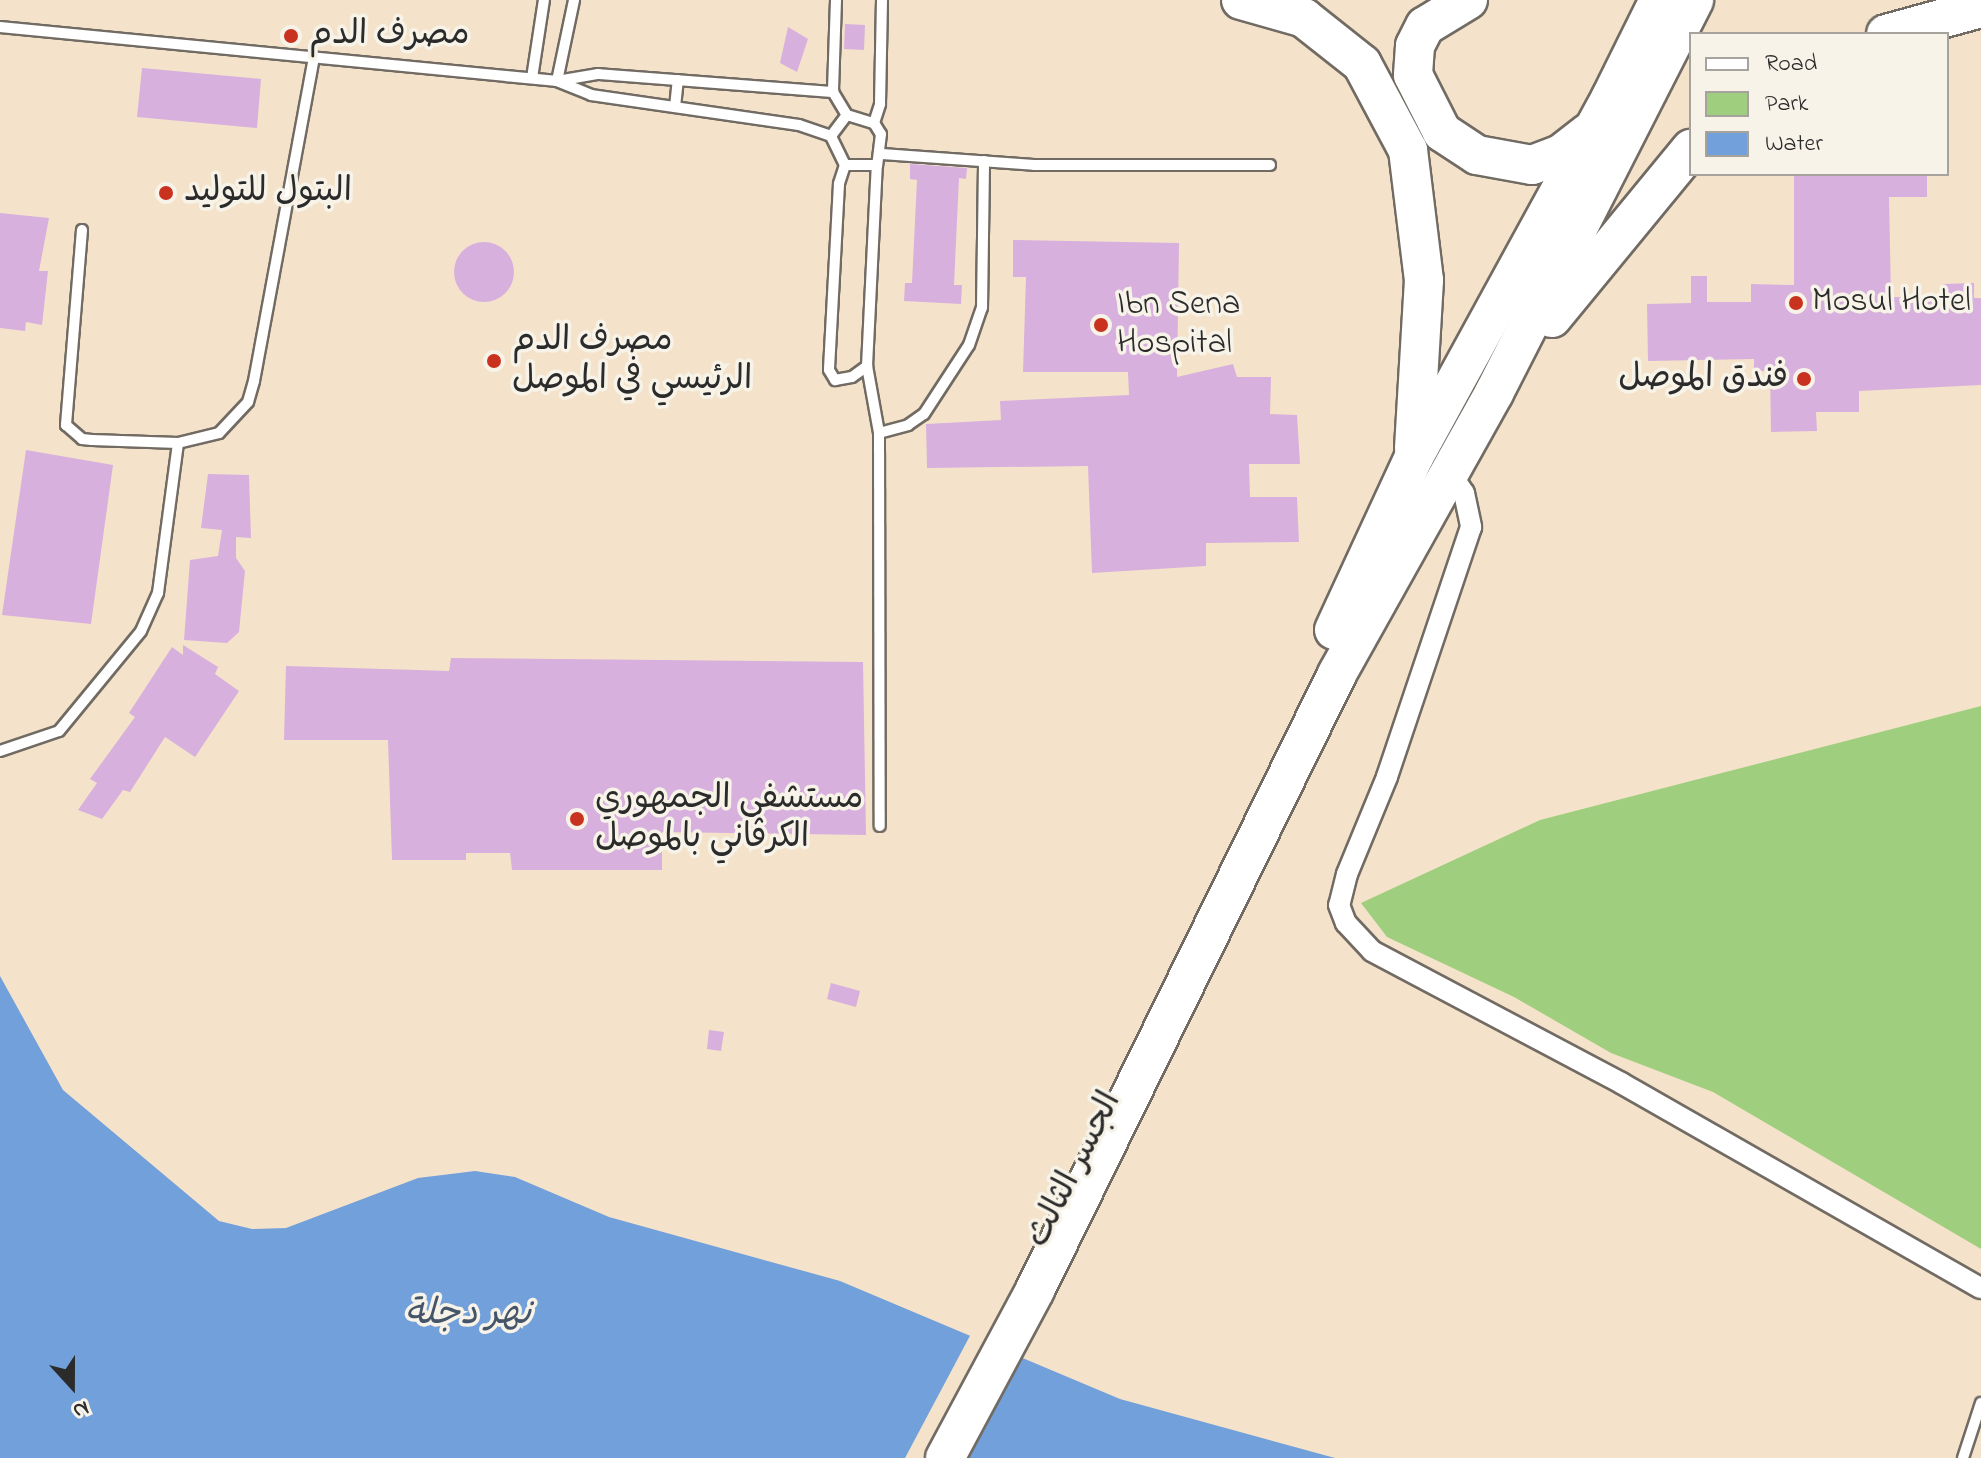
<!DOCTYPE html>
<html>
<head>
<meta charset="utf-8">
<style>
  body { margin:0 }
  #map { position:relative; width:1981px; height:1458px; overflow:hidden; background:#f4e3ca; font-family:"Indie Flower","Playpen Sans Arabic",sans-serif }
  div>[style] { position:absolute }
  .green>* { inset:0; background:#9fcf7e }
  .water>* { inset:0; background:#72a0db }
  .pier>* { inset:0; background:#f4e3ca }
  .building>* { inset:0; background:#d7b0de }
  .round { border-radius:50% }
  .roads { filter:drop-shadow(2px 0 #716b63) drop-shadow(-2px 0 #716b63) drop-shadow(0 2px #716b63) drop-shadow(0 -2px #716b63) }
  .lane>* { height:10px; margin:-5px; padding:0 5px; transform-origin:5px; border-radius:5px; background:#fff }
  .street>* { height:20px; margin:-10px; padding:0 10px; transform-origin:10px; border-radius:10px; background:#fff }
  .highway>* { height:38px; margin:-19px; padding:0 19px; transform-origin:19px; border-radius:19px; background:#fff }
  .dots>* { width:22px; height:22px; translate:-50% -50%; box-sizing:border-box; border:4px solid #f7f3e8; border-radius:50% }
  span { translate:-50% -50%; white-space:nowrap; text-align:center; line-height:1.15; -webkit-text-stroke:7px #f7f3e8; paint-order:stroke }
  .poi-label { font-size:34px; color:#2b2b2b }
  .left { translate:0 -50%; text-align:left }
  .right { translate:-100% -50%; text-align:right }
  .street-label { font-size:34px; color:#2b2b2b }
  .water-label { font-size:36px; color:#445469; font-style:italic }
  .legend { position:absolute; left:1689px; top:32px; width:260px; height:144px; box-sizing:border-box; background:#f7f3e8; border:2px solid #a5a39c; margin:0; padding:10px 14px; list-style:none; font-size:24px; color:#2b2b2b }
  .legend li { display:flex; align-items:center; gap:16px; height:40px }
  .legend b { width:40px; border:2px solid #a5a39c }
  .north { position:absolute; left:32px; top:1346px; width:80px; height:80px; -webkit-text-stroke:6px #f7f3e8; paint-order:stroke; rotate:159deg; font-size:22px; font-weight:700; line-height:32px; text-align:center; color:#2b2b2b }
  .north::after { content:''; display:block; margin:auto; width:28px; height:36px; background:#2b2b2b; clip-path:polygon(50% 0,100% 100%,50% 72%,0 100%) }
</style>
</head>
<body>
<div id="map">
  <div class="green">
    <div style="clip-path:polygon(1981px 706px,1981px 1249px,1713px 1092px,1611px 1053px,1514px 997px,1387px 937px,1361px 903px,1540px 820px)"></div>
  </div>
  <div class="water">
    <div style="clip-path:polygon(0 976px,63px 1090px,219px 1221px,252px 1229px,286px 1228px,418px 1178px,475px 1171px,515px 1177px,609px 1217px,840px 1281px,1120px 1399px,1335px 1458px,0 1458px)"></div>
  </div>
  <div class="pier">
    <div style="clip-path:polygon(972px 1332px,1016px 1351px,961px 1458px,905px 1458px)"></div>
  </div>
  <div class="building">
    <div style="clip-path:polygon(845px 24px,865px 25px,864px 50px,844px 49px)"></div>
    <div style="clip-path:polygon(788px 27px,808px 39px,797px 72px,780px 63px)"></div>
    <div style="clip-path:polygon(142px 68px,261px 79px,257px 128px,137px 117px)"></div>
    <div style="clip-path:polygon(910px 164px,967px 168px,966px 179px,959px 178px,954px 285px,962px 285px,961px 304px,904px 301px,905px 283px,912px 283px,917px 180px,910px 179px)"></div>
    <div style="clip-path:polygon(1794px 174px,1927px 174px,1927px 197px,1889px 197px,1891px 297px,1940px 298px,1943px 284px,1974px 283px,1974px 298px,1981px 298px,1981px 385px,1859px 391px,1859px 412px,1816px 412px,1817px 431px,1771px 432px,1770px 371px,1754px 371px,1754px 359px,1648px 361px,1647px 304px,1691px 303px,1691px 276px,1707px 276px,1707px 302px,1751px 302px,1751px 284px,1794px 285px)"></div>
    <div style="clip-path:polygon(0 213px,49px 218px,39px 271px,48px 271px,42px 325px,26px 322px,25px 331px,0 328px)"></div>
    <div style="clip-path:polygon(1013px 240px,1179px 243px,1177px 377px,1233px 364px,1237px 377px,1271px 377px,1270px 414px,1297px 415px,1300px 464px,1249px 464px,1250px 497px,1297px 497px,1299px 542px,1206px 543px,1206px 566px,1092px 573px,1088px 466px,927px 468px,926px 424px,1001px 420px,1000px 401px,1129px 395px,1128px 372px,1023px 372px,1026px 277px,1013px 277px)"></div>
    <div class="round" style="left:454px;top:242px;width:60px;height:60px"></div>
    <div style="clip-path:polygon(26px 450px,113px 465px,91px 624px,2px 615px)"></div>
    <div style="clip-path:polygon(208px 474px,249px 475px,251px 538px,236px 537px,236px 558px,245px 571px,239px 632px,227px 643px,184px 640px,190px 560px,218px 556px,222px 530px,201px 528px)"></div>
    <div style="clip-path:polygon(183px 645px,218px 667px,215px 674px,239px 691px,195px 757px,165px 737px,130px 792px,123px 790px,102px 819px,78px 810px,97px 783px,90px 779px,135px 717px,129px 713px,172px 647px,183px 655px)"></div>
    <div style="clip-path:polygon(451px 658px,863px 662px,866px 835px,662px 832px,662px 870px,512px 870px,510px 853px,466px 853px,466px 860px,392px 860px,388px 740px,284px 740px,286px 666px,449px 671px)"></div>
    <div style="clip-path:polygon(831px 983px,860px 991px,856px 1007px,827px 999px)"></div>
    <div style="clip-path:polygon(709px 1030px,724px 1032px,721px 1051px,707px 1049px)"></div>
  </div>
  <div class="roads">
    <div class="lane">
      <div style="left:836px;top:0;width:92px;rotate:91.9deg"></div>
      <div style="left:833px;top:92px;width:27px;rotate:59deg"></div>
      <div style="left:0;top:27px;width:560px;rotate:5.54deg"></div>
      <div style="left:557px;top:81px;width:42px;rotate:-9.7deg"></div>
      <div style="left:598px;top:74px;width:236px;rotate:4.4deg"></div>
      <div style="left:532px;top:78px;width:79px;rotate:-81.3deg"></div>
      <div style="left:557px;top:81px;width:37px;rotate:22deg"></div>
      <div style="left:591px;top:95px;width:210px;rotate:8.2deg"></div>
      <div style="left:799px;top:125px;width:34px;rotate:19deg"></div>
      <div style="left:557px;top:81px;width:83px;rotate:-78.1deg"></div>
      <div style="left:675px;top:107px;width:27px;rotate:-84deg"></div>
      <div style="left:847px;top:115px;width:28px;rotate:17deg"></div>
      <div style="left:874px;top:123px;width:13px;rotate:58deg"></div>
      <div style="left:881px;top:134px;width:31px;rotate:97deg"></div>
      <div style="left:877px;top:165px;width:32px;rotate:180deg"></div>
      <div style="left:845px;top:165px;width:32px;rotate:-116deg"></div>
      <div style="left:831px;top:136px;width:26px;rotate:-53deg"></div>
      <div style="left:874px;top:123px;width:20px;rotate:-72deg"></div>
      <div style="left:880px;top:104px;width:104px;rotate:-88.9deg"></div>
      <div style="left:882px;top:154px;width:152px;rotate:4.1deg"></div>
      <div style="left:1034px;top:165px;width:236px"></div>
      <div style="left:845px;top:165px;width:20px;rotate:108deg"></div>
      <div style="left:839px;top:184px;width:186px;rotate:93.1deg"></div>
      <div style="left:829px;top:370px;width:12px;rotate:59deg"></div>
      <div style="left:835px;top:380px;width:17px;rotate:-10deg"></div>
      <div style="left:852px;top:377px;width:19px;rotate:-36deg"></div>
      <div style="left:867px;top:366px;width:201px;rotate:-87.2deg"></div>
      <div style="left:82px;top:230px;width:196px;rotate:94.7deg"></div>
      <div style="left:66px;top:425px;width:21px;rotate:41deg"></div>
      <div style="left:82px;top:439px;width:10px;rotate:6deg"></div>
      <div style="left:92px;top:440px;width:86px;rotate:2deg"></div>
      <div style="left:178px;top:443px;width:42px;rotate:-13.7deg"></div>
      <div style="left:219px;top:433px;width:42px;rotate:-46.9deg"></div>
      <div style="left:248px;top:402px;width:22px;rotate:-74deg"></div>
      <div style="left:254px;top:381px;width:329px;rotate:-79.5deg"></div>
      <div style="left:867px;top:366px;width:68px;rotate:79.8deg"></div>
      <div style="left:879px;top:433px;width:393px;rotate:89.9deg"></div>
      <div style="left:879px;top:433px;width:30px;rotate:-15deg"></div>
      <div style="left:908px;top:425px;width:19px;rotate:-35deg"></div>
      <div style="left:924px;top:414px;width:82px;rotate:-56.9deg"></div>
      <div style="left:969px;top:345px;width:39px;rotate:-71deg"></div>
      <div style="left:982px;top:308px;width:147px;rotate:-89.2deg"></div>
      <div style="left:0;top:751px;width:62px;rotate:-18.7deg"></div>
      <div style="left:59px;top:731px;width:129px;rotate:-50.6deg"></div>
      <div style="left:141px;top:631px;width:42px;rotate:-65.9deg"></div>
      <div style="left:158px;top:593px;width:151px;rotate:-82.4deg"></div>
      <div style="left:1963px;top:1458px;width:58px;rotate:-71.9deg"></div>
    </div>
    <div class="street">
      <div style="left:1447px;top:468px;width:30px;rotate:56deg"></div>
      <div style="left:1464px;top:493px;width:35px;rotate:78deg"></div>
      <div style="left:1471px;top:527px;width:264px;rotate:108.6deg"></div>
      <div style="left:1387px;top:777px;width:105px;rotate:112.4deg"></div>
      <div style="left:1347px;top:874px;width:32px;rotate:104deg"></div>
      <div style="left:1339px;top:905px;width:19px;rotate:69deg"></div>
      <div style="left:1346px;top:923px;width:38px;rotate:47deg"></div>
      <div style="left:1372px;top:951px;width:282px;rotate:27.9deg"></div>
      <div style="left:1621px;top:1083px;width:414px;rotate:29.7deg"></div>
    </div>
    <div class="highway">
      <div style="left:1241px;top:0;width:66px;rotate:15.9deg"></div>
      <div style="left:1304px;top:18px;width:74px;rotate:38.4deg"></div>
      <div style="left:1362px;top:64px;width:98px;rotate:61.9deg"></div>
      <div style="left:1408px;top:150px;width:131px;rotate:83deg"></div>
      <div style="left:1424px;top:280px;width:169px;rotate:93.4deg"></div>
      <div style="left:1468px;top:0;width:50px;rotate:148.8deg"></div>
      <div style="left:1425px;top:26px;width:22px;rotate:117deg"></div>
      <div style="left:1415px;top:46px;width:29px;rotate:94deg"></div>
      <div style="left:1413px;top:75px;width:64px;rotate:63deg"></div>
      <div style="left:1442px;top:132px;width:42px;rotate:33.3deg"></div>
      <div style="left:1477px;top:155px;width:56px;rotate:10.3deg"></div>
      <div style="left:1532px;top:165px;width:31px;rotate:-21deg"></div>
      <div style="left:1561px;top:154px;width:33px;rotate:-38deg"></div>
      <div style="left:1886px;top:34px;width:98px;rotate:-15.3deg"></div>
      <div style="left:1552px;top:318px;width:219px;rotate:-50.6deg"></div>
      <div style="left:1334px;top:630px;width:191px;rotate:-65.2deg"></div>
      <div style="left:1414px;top:457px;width:410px;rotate:-61.3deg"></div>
      <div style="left:1611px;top:97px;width:108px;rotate:-63.7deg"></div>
      <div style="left:945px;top:1458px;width:191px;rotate:-61.8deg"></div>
      <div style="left:1035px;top:1290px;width:686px;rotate:-63.88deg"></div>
      <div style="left:1337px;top:674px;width:322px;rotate:-60.8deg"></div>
      <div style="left:1494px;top:393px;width:441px;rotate:-63deg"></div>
    </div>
  </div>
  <div class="dots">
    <div style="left:291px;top:36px;background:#c8321e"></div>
    <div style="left:166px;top:193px;background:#c8321e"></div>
    <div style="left:1796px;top:303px;background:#c8321e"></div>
    <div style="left:1101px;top:325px;background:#c8321e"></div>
    <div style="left:494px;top:361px;background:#c8321e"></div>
    <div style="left:1804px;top:379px;background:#c8321e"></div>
    <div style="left:577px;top:819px;background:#c8321e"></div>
  </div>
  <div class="poi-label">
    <span class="left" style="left:309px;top:36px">مصرف الدم</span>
    <span class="left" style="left:184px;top:193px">البتول للتوليد</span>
    <span class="left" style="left:1812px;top:303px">Mosul Hotel</span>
    <span class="left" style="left:1117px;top:325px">Ibn Sena<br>Hospital</span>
    <span class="left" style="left:512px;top:361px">مصرف الدم<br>الرئيسي في الموصل</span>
    <span class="right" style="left:1788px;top:379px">فندق الموصل</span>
    <span class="left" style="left:595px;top:819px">مستشفى الجمهوري<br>الكرڤاني بالموصل</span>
  </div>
  <div class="street-label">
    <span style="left:1075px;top:1170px;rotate:-63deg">الجسر الثالث</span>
  </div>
  <div class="water-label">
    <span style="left:468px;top:1315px">نهر دجلة</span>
  </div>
  <ul class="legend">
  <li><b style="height:10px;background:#fff"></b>Road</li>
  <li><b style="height:22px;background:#9fcf7e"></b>Park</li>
  <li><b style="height:22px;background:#72a0db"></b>Water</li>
  </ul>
  <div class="north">N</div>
</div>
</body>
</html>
